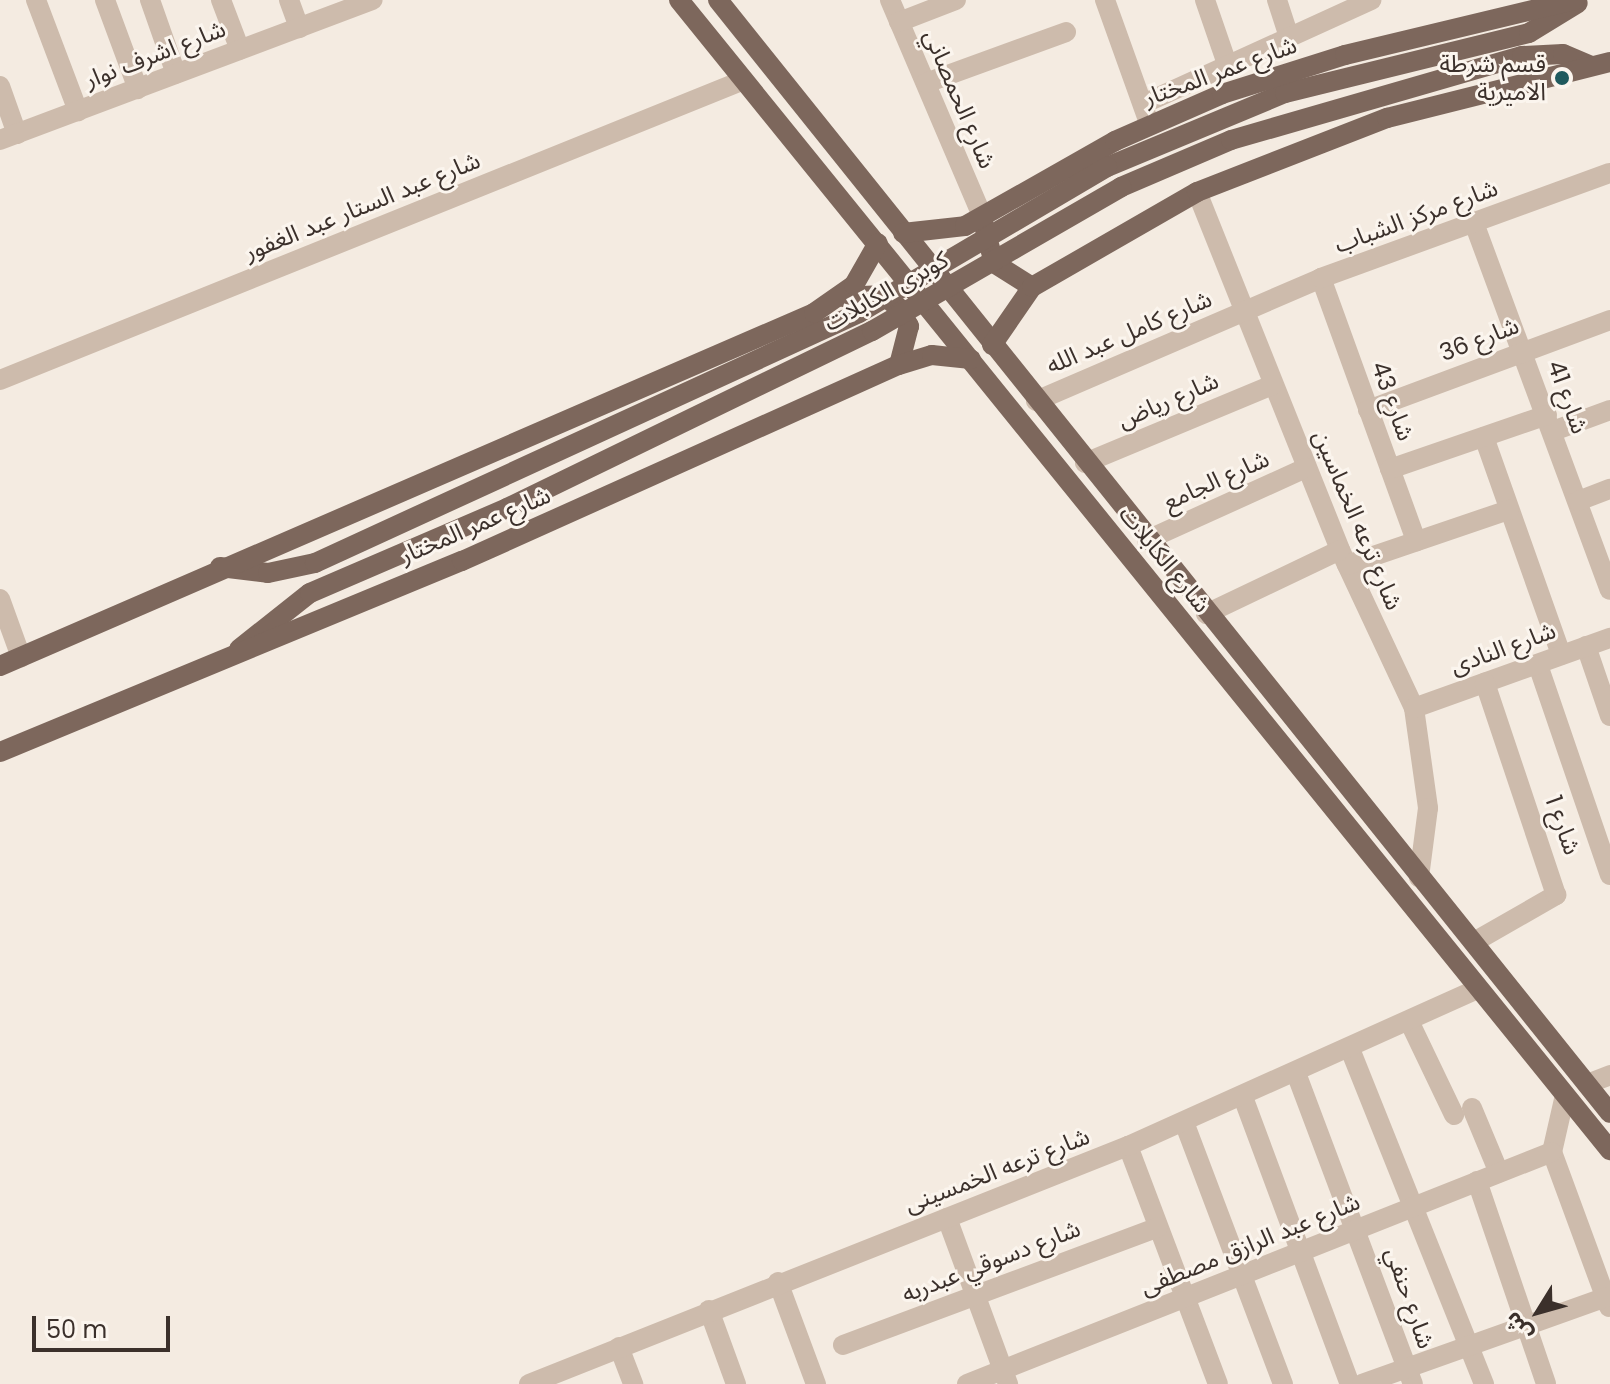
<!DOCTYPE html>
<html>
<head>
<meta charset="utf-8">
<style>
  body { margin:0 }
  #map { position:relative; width:1610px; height:1384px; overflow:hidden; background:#f4ebe1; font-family:Poppins,"Noto Sans Arabic",sans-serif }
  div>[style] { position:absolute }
  .minor>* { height:20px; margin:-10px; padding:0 10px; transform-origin:10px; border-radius:10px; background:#cdbbac }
  .major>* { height:20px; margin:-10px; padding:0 10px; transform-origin:10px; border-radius:10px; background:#7d675c }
  .major-bridge>* { height:20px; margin:-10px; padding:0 10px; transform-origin:10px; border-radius:10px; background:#7d675c }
  .dots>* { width:22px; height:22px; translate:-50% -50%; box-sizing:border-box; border:4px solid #fbf5ee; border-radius:50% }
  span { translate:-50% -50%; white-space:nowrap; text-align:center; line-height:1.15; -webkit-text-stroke:6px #fbf5ee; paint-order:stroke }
  .street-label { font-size:24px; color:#3b302b }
  .poi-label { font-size:24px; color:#3b302b }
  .right { translate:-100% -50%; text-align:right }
  .north { position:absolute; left:1498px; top:1272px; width:80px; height:80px; -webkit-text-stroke:6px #fbf5ee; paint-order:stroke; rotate:233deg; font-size:22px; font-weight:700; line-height:32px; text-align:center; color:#3b302b }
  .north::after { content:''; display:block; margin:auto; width:28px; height:36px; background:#3b302b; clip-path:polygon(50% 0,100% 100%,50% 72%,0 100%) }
  .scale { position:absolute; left:32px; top:1316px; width:138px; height:36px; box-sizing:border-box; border:4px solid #3b302b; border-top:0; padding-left:10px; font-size:24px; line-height:28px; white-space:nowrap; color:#3b302b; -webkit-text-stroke:6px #fbf5ee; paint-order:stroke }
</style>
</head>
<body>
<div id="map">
  <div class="minor">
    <div style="left:36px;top:0;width:119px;rotate:69.3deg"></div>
    <div style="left:105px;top:0;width:95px;rotate:69.7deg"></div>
    <div style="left:150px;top:0;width:78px;rotate:70.6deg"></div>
    <div style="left:221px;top:0;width:53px;rotate:69.2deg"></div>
    <div style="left:289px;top:0;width:30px;rotate:70deg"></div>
    <div style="left:890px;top:0;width:237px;rotate:66.9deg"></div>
    <div style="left:1105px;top:0;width:124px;rotate:70.3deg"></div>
    <div style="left:1205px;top:0;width:65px;rotate:71deg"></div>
    <div style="left:1277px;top:0;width:38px;rotate:72deg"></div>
    <div style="left:899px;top:22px;width:61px;rotate:-21.1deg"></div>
    <div style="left:926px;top:83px;width:149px;rotate:-20deg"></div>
    <div style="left:0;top:86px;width:51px;rotate:70.5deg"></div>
    <div style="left:1143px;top:104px;width:251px;rotate:-24.5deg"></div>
    <div style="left:0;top:140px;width:398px;rotate:-20.6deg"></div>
    <div style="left:1197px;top:192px;width:386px;rotate:68.2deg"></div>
    <div style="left:1340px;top:550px;width:174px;rotate:64.9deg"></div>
    <div style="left:1414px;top:708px;width:101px;rotate:82deg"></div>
    <div style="left:1428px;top:808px;width:70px;rotate:97.4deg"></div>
    <div style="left:1474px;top:223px;width:391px;rotate:69.7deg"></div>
    <div style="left:1321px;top:278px;width:280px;rotate:70.1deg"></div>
    <div style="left:0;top:380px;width:802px;rotate:-21.96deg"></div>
    <div style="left:1036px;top:401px;width:310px;rotate:-23.3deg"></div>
    <div style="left:1321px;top:278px;width:307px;rotate:-20deg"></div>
    <div style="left:1368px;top:410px;width:258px;rotate:-20.4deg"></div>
    <div style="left:1553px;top:431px;width:61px;rotate:-20.2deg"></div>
    <div style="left:1484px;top:437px;width:231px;rotate:70.5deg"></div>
    <div style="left:1085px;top:463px;width:203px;rotate:-22.6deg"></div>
    <div style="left:1390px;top:469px;width:166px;rotate:-19deg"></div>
    <div style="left:1578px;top:501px;width:34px;rotate:-21deg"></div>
    <div style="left:1147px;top:540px;width:175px;rotate:-24.4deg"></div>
    <div style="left:1347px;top:565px;width:171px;rotate:-18.8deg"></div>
    <div style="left:0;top:599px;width:62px;rotate:70.1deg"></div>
    <div style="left:1206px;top:614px;width:148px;rotate:-25.5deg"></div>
    <div style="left:1586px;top:646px;width:74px;rotate:71.1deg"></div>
    <div style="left:1538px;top:665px;width:222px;rotate:71.1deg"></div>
    <div style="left:1414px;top:708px;width:208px;rotate:-19.7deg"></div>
    <div style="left:1474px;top:942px;width:95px;rotate:-29.8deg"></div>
    <div style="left:1556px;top:895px;width:224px;rotate:-108.5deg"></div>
    <div style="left:1410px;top:1023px;width:102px;rotate:64.4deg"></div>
    <div style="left:1350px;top:1049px;width:361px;rotate:68.2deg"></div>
    <div style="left:1296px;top:1073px;width:332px;rotate:69.4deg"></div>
    <div style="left:1587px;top:1084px;width:25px;rotate:-21deg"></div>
    <div style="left:1565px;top:1095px;width:58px;rotate:102.8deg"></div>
    <div style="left:1552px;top:1152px;width:165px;rotate:69.8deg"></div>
    <div style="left:1243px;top:1097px;width:306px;rotate:69.6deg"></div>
    <div style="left:1472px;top:1108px;width:70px;rotate:67.4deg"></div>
    <div style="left:1184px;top:1122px;width:280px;rotate:69.3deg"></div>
    <div style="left:1128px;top:1146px;width:254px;rotate:69.3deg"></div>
    <div style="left:1477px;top:1181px;width:214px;rotate:71.2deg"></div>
    <div style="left:947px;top:1218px;width:177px;rotate:69.8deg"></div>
    <div style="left:778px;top:1282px;width:109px;rotate:69.6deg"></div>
    <div style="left:709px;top:1310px;width:79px;rotate:70deg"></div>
    <div style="left:843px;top:1345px;width:336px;rotate:-20.5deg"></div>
    <div style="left:619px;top:1347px;width:40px;rotate:69deg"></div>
    <div style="left:529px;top:1384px;width:645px;rotate:-21.67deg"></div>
    <div style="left:1128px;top:1146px;width:384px;rotate:-24.2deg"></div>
    <div style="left:967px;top:1384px;width:629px;rotate:-21.63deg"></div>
    <div style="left:1362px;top:1384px;width:259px;rotate:-19.6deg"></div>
  </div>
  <div class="major">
    <div style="left:679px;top:0;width:1480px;rotate:51.01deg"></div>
    <div style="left:718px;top:0;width:1426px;rotate:51.29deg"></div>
    <div style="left:1107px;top:167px;width:193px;rotate:-22.6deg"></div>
    <div style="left:1285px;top:93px;width:251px;rotate:-13.8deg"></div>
    <div style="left:1529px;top:33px;width:57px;rotate:-31.5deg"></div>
    <div style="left:1121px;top:187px;width:120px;rotate:-23.1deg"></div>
    <div style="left:1231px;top:140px;width:303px;rotate:-16.1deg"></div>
    <div style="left:1522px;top:56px;width:41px;rotate:-2.8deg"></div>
    <div style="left:1563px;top:54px;width:30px;rotate:23deg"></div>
    <div style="left:983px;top:222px;width:42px;rotate:75deg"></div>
    <div style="left:994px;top:263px;width:45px;rotate:32.3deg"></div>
    <div style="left:903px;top:233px;width:62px;rotate:-6.4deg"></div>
    <div style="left:965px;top:226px;width:172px;rotate:-29.5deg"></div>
    <div style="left:1115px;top:141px;width:117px;rotate:-23.7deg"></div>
    <div style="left:1222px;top:94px;width:129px;rotate:-17.6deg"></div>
    <div style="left:1345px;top:55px;width:236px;rotate:-13.5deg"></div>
    <div style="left:843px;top:297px;width:40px;rotate:-2.9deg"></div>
    <div style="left:883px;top:295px;width:21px;rotate:39deg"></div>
    <div style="left:899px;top:308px;width:21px;rotate:61deg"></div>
    <div style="left:909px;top:326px;width:40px;rotate:104.4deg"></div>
    <div style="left:992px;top:345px;width:70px;rotate:-55.4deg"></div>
    <div style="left:1032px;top:287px;width:190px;rotate:-29.9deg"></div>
    <div style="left:1197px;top:192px;width:204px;rotate:-21.3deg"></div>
    <div style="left:1387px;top:118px;width:230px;rotate:-14.1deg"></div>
    <div style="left:220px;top:567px;width:48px;rotate:7.1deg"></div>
    <div style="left:268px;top:573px;width:48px;rotate:-12deg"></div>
    <div style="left:315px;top:563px;width:599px;rotate:-24.68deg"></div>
    <div style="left:239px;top:649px;width:90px;rotate:-38.3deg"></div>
    <div style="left:310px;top:593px;width:215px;rotate:-23.3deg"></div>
    <div style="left:507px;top:508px;width:406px;rotate:-25.9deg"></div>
    <div style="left:0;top:666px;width:887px;rotate:-23.44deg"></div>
    <div style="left:814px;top:313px;width:49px;rotate:-35deg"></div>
    <div style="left:854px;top:285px;width:48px;rotate:-60.3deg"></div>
    <div style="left:0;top:752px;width:500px;rotate:-22.5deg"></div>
    <div style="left:462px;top:561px;width:479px;rotate:-24.2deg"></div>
    <div style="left:899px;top:365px;width:34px;rotate:-17deg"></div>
    <div style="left:932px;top:355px;width:39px;rotate:6deg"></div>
  </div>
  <div class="major-bridge">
    <div style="left:859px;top:313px;width:288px;rotate:-30.5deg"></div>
    <div style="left:872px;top:331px;width:288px;rotate:-30deg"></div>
  </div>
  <div class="dots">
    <div style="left:1562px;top:78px;background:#1f5a5e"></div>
  </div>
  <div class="street-label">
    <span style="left:155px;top:54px;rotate:-21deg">شارع اشرف نوار</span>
    <span style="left:1220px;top:71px;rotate:-20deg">شارع عمر المختار</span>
    <span style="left:960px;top:99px;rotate:67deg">شارع الحمصاني</span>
    <span style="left:362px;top:206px;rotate:-22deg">شارع عبد الستار عبد الغفور</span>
    <span style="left:1416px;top:216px;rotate:-20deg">شارع مركز الشباب</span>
    <span style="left:886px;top:291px;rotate:-29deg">كوبرى الكابلات</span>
    <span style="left:1129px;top:332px;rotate:-23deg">شارع كامل عبد الله</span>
    <span style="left:1479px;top:339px;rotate:-21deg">شارع 36</span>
    <span style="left:1568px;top:397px;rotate:70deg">شارع 41</span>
    <span style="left:1168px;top:400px;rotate:-23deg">شارع رياض</span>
    <span style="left:1393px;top:401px;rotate:70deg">شارع 43</span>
    <span style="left:1216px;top:480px;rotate:-24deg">شارع الجامع</span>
    <span style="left:1358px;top:520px;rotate:67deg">شارع ترعه الخماسين</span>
    <span style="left:475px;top:525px;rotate:-23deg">شارع عمر المختار</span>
    <span style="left:1165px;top:559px;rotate:51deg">شارع الكابلات</span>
    <span style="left:1503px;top:648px;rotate:-20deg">شارع النادى</span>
    <span style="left:1563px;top:825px;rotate:70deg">شارع 1</span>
    <span style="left:997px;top:1170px;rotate:-21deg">شارع ترعه الخمسينى</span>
    <span style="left:1250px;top:1244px;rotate:-22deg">شارع عبد الرازق مصطفى</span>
    <span style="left:991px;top:1261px;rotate:-21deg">شارع دسوقي عبدربه</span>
    <span style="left:1410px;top:1298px;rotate:71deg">شارع حنفي</span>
  </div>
  <div class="poi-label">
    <span class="right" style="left:1546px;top:78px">قسم شرطة<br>الاميرية</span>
  </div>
  <div class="north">ش</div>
  <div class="scale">50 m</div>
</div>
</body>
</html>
